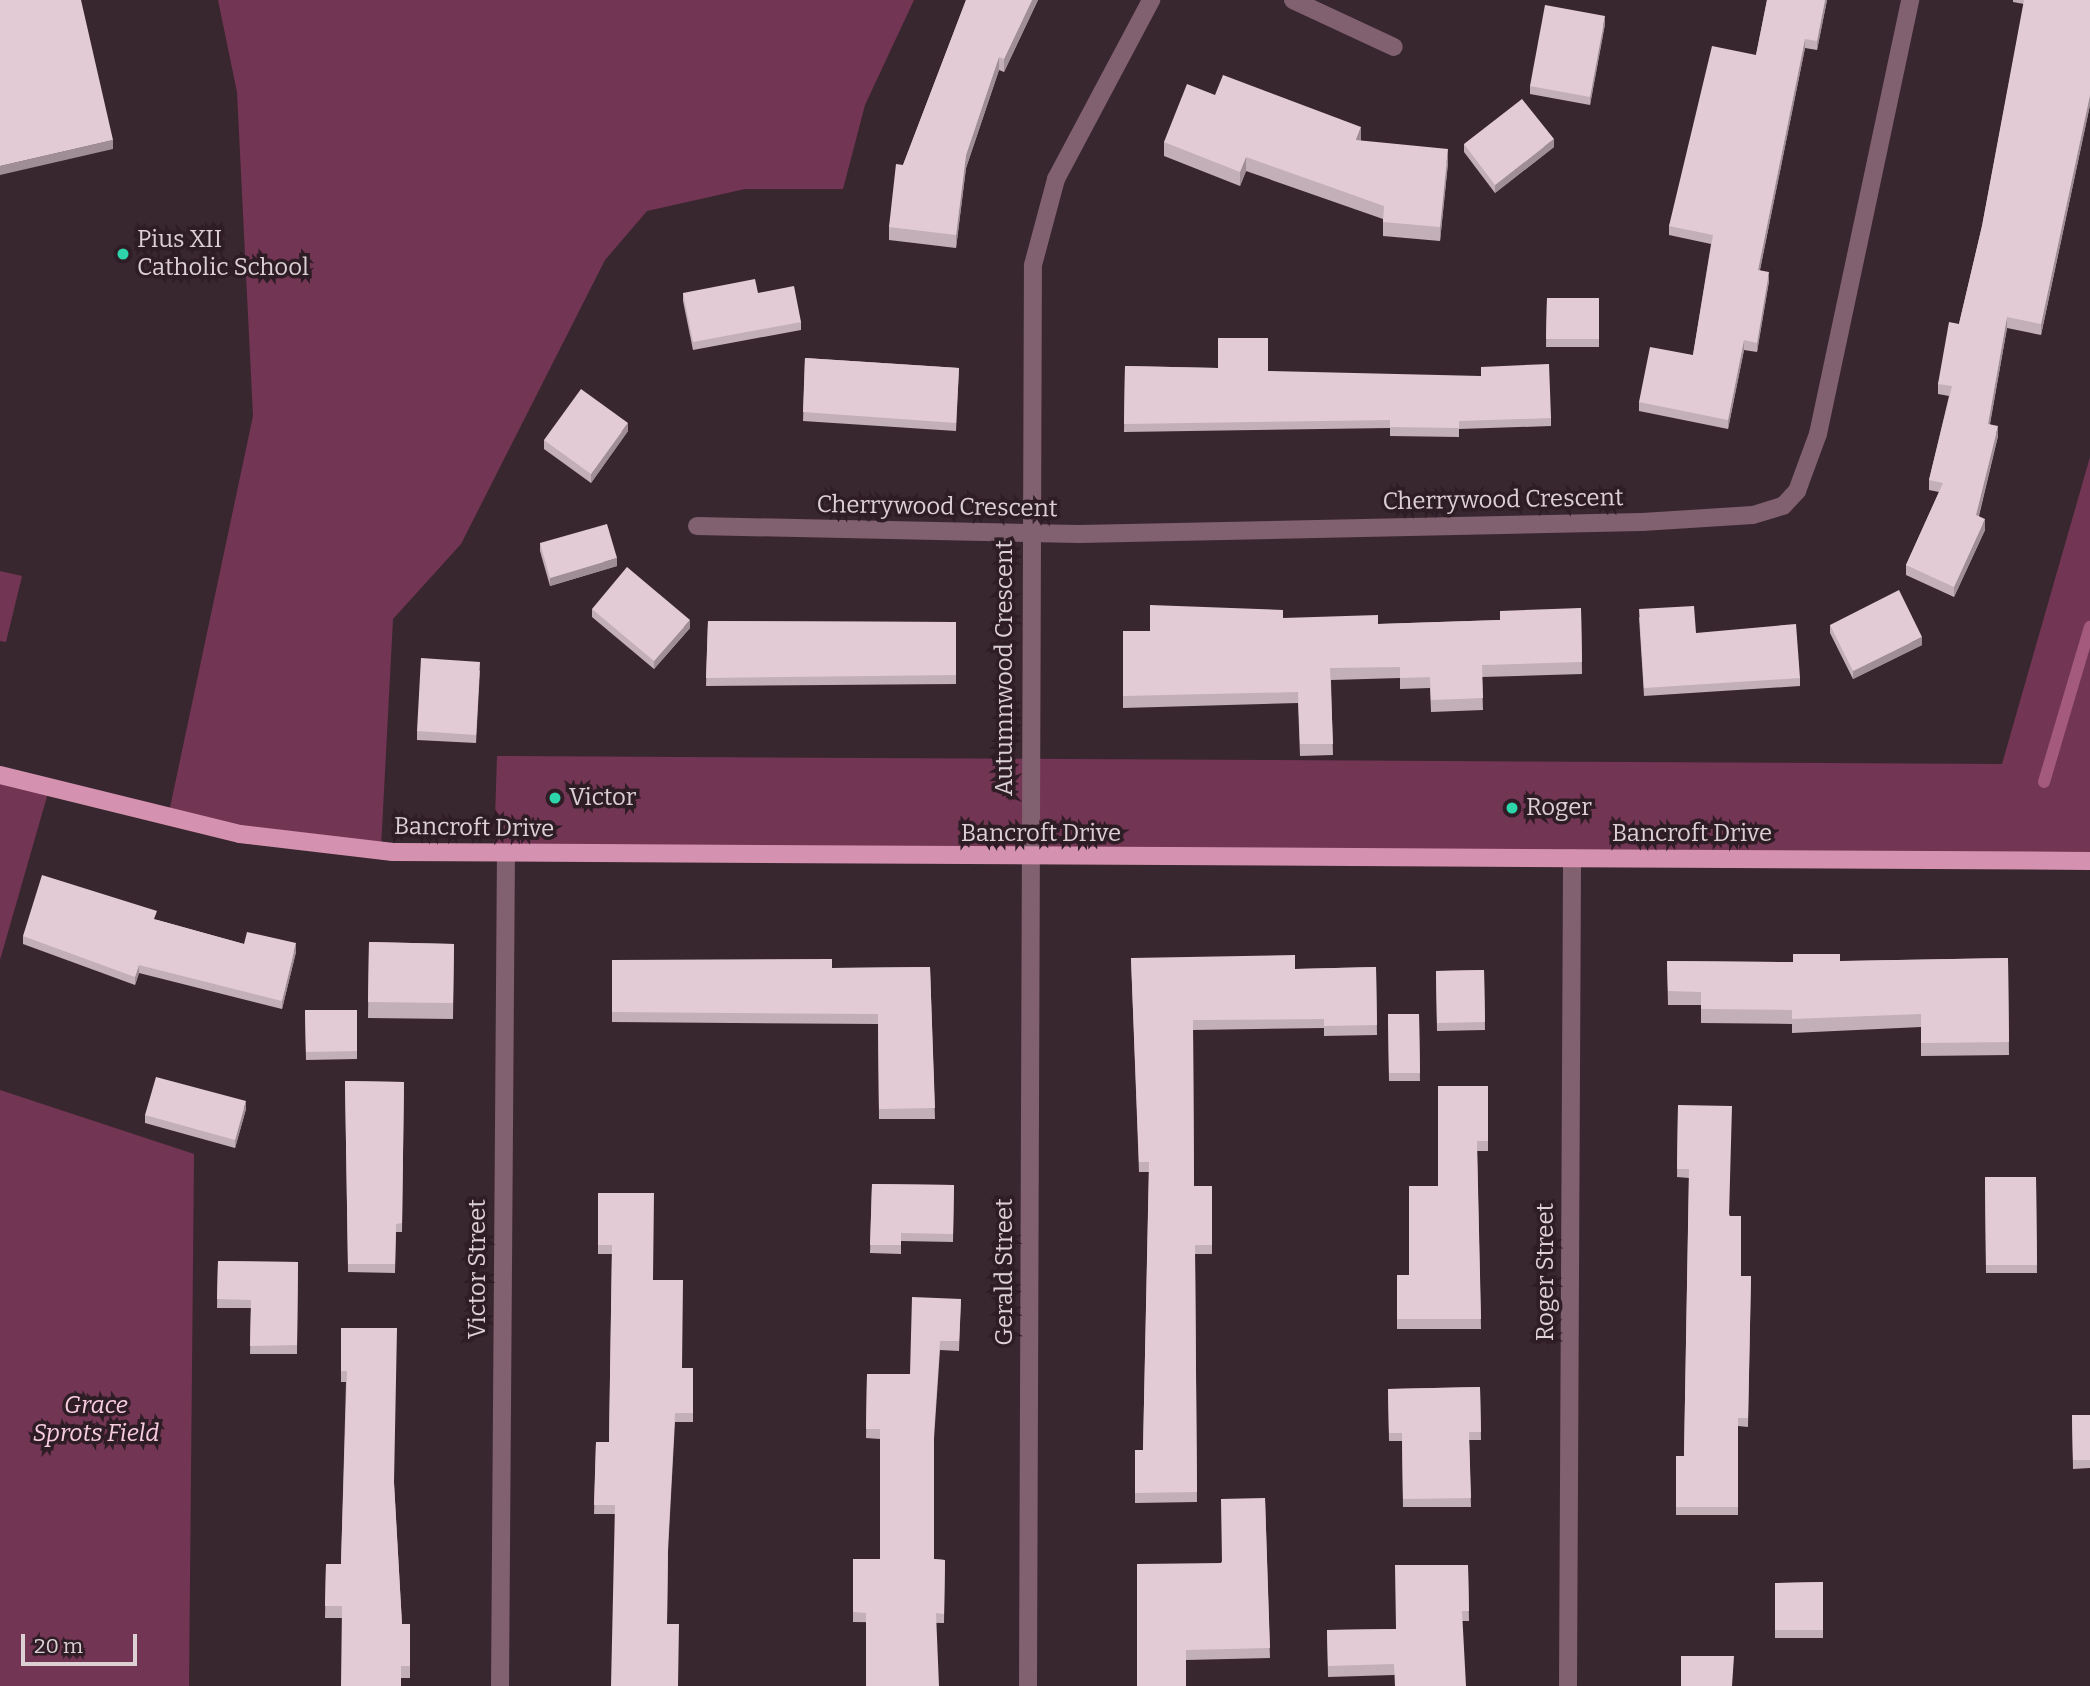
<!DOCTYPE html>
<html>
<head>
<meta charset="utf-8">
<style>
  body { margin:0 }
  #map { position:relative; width:2090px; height:1686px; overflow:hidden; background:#39272f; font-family:Bitter,serif }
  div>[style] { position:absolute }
  .green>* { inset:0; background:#733554 }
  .stream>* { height:12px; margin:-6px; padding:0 6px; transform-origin:6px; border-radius:6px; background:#a35a7d }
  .minor>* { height:18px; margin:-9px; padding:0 9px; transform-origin:9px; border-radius:9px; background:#81606f }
  .major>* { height:18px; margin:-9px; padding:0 9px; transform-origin:9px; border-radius:9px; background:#d592b0 }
  .wall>* { inset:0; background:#c3afb7 }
  .shaded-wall>* { inset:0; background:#9f8e95 }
  .building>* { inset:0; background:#e3cbd5 }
  .dots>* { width:19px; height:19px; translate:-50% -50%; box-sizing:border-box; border:4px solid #2e1d25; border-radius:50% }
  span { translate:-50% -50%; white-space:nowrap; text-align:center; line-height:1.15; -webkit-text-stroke:7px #2e1d25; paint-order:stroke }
  .poi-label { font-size:24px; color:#dcd0d5 }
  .left { translate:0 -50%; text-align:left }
  .street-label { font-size:24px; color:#dcd0d5 }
  .park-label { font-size:24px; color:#f8cde0; font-style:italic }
  .scale { position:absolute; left:21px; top:1634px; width:116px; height:32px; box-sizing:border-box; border:4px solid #dcd0d5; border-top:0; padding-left:9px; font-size:21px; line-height:24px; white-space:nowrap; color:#dcd0d5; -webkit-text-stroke:5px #2e1d25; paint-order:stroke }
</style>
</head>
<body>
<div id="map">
  <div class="green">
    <div style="clip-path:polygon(218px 0,914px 0,865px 105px,843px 189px,745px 189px,647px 211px,605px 260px,461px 544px,393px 619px,381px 848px,168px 817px,253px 416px,237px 92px)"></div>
    <div style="clip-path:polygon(2090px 457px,2090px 857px,494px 849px,497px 756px,2002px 764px)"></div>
    <div style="clip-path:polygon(0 571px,22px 576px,6px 642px,0 641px)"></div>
    <div style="clip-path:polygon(0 772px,50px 786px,0 960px)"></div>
    <div style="clip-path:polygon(0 1090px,194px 1154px,189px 1686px,0 1686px)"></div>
  </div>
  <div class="stream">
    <div style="left:2044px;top:782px;width:162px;rotate:-73.5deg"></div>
  </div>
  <div class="minor">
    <div style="left:1293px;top:0;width:111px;rotate:25deg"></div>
    <div style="left:697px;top:526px;width:382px;rotate:1.2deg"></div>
    <div style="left:1079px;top:534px;width:563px;rotate:-1.22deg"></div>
    <div style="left:1642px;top:522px;width:111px;rotate:-3.6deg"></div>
    <div style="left:1753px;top:515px;width:31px;rotate:-17deg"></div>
    <div style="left:1783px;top:506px;width:21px;rotate:-47deg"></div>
    <div style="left:1797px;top:491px;width:61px;rotate:-69.8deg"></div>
    <div style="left:1818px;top:434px;width:444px;rotate:-78deg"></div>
    <div style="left:500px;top:1686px;width:833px;rotate:-89.59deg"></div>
    <div style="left:1028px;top:1686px;width:1421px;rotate:-89.8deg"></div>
    <div style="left:1033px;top:265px;width:89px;rotate:-75deg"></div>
    <div style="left:1056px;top:179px;width:203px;rotate:-62deg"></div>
    <div style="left:1568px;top:1686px;width:828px;rotate:-89.72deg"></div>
  </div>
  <div class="major">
    <div style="left:0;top:775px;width:247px;rotate:13.8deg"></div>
    <div style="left:240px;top:834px;width:154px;rotate:6.7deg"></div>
    <div style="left:393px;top:852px;width:1697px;rotate:0.3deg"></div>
  </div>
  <div class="wall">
    <div style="clip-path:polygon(966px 0,1038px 0,1004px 72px,999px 70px,966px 168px,956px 248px,889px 240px,889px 227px,903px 165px)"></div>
    <div style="clip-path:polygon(1767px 0,1827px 0,1817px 50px,1805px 48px,1760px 270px,1769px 281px,1757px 352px,1744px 350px,1728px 429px,1639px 411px,1639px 402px,1693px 355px,1711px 244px,1669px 235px,1669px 226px,1756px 55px)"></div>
    <div style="clip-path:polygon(2013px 0,2090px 0,2090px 105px,2041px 335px,2007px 328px,1990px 424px,1998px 436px,1979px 516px,1985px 530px,1954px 597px,1906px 575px,1906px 565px,1939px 492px,1929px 490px,1929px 480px,1949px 396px,1938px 394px,1938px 384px,1959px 324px,1982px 226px,2024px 4px,2013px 2px)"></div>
    <div style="clip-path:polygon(1605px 24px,1590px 105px,1530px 94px,1530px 86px)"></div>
    <div style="clip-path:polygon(1215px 95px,1361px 141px,1448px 163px,1440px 241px,1383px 236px,1383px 219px,1246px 171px,1240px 186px,1164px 156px,1164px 142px)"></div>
    <div style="clip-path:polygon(1464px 144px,1554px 147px,1495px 193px,1464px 152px)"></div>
    <div style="clip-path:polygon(683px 293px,758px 293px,801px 322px,801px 330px,693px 350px,683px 301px)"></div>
    <div style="clip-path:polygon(1547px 298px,1599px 298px,1599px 347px,1546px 347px)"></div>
    <div style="clip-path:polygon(805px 358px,959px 368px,956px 431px,803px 421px)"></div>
    <div style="clip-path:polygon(1125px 366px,1218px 368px,1268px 371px,1551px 418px,1551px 426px,1459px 429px,1459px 437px,1390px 436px,1390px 428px,1124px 432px)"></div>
    <div style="clip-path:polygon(628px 431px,591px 483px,544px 449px,544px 440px)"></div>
    <div style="clip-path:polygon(540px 543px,617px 566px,550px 586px,540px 551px)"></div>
    <div style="clip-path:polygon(1581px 608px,1582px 674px,1482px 677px,1483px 710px,1431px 712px,1430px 688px,1400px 689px,1400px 678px,1331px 680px,1333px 755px,1300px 756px,1298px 703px,1123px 708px,1123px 631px,1150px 631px,1283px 618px,1378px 624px,1500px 620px)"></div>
    <div style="clip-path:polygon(592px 609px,690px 628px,654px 669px,592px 617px)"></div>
    <div style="clip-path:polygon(1639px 617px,1800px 678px,1800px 686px,1644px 696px)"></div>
    <div style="clip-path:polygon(708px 621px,956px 622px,956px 684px,706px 686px)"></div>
    <div style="clip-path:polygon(1830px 625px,1922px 645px,1853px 679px,1830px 633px)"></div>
    <div style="clip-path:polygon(480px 670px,476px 743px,417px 740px,417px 731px)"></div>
    <div style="clip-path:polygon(157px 920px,244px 944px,296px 952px,282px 1009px,139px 973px,135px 985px,23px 944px,23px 936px)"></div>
    <div style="clip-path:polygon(369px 942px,454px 944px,453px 1019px,368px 1018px)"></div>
    <div style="clip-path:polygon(1131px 958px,1295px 969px,1376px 967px,1377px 1035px,1324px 1036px,1324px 1028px,1193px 1030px,1194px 1186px,1212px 1186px,1212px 1254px,1195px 1254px,1197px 1502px,1135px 1503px,1135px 1450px,1143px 1450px,1149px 1172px,1139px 1172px)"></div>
    <div style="clip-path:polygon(2008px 958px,2009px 1055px,1921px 1056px,1921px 1027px,1792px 1033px,1792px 1024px,1701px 1023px,1701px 1005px,1668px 1005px,1667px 961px,1793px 962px)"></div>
    <div style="clip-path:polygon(612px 960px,832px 968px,930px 967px,935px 1119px,879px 1119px,878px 1024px,612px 1022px)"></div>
    <div style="clip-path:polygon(1484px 970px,1485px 1030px,1437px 1031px,1436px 971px)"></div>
    <div style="clip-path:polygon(357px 1010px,357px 1059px,306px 1060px,305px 1011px)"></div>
    <div style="clip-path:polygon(1388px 1014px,1419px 1014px,1420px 1081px,1389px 1081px)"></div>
    <div style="clip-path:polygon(345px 1081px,404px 1082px,402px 1232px,396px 1232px,395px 1273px,348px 1272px)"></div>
    <div style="clip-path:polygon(1488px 1086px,1488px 1151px,1477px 1151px,1481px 1329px,1397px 1329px,1397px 1275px,1409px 1275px,1438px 1186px)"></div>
    <div style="clip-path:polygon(1678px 1105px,1730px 1216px,1741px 1276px,1751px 1276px,1748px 1427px,1738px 1426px,1738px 1515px,1676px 1515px,1676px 1456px,1684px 1456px,1689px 1178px,1677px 1177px)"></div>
    <div style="clip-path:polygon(246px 1109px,235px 1148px,145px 1123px,145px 1115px)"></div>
    <div style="clip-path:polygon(1985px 1177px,2036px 1177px,2037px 1273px,1986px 1273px)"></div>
    <div style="clip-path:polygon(872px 1184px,954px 1185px,953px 1242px,901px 1241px,901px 1254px,870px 1253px)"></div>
    <div style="clip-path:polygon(598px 1193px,653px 1280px,682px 1368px,693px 1368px,693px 1422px,675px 1422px,668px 1552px,667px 1624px,678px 1686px,615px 1514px,594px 1514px,596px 1442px,609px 1442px,612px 1254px,598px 1254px)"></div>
    <div style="clip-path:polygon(218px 1261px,298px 1262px,297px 1354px,250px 1354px,251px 1308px,217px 1308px)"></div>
    <div style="clip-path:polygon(961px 1299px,959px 1351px,940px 1350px,934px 1439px,934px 1559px,945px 1560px,944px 1623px,853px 1622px,853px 1559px,880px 1559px,880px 1439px,866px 1438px,867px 1374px,910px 1374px)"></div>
    <div style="clip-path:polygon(341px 1328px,394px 1484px,402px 1624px,410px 1624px,410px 1678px,401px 1678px,342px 1618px,325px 1618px,326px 1564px,341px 1564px,346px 1382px,341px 1382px)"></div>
    <div style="clip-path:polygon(1480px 1387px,1481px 1440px,1469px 1440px,1471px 1507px,1403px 1507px,1402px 1441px,1389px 1441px,1388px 1389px)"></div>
    <div style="clip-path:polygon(2072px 1415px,2090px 1415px,2090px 1468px,2073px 1469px)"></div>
    <div style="clip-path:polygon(1265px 1498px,1270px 1658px,1186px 1660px,1137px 1686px)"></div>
    <div style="clip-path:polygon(1468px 1565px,1469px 1621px,1462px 1621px,1394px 1675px,1328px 1677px,1327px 1630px,1396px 1629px)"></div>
    <div style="clip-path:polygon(1823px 1582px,1823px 1638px,1775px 1638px,1775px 1583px)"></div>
  </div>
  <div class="shaded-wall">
    <div style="clip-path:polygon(1032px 0,1038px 0,1004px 72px,1004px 59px)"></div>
    <div style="clip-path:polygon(1825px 0,1827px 0,1817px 50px,1817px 41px)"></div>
    <div style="clip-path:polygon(1605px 16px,1605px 24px,1590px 105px,1590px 97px)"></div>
    <div style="clip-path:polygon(1805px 39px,1805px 48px,1758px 279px,1758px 270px)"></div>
    <div style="clip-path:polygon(999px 57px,999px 70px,966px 168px,956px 248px,956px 235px,966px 155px)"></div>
    <div style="clip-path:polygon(2090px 95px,2090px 105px,2041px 335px,2041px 324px)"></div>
    <div style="clip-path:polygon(1361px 127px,1361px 141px,1356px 140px)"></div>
    <div style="clip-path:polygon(1554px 139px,1554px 147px,1495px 193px,1495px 185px)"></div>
    <div style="clip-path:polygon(113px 140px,113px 149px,0 175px,0 166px)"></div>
    <div style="clip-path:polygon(1448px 149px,1448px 163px,1440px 241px,1440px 227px)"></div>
    <div style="clip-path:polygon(1246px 157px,1246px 171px,1240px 186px,1240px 172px)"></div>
    <div style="clip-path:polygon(1769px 272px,1769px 281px,1757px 352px,1757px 343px)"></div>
    <div style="clip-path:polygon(2007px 317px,2007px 328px,1988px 434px,1988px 424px)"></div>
    <div style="clip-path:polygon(1744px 340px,1744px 350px,1728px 429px,1728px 420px)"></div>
    <div style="clip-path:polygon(628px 423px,628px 431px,591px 483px,591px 474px)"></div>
    <div style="clip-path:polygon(1998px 426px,1998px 436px,1976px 526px,1976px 515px)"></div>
    <div style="clip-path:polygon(1985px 519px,1985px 530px,1954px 597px,1954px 587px)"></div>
    <div style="clip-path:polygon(617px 558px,617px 566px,550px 586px,550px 578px)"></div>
    <div style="clip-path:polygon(690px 620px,690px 628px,654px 669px,654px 661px)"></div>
    <div style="clip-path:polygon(1922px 637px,1922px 645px,1853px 679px,1853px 671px)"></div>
    <div style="clip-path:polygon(296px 943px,296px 952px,282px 1009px,282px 1001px)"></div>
    <div style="clip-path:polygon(139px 965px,139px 973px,135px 985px,135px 977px)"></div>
    <div style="clip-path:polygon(246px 1101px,246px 1109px,235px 1148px,235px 1140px)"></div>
  </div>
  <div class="building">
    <div style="clip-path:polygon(0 0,81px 0,113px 140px,0 166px)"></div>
    <div style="clip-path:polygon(966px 0,1032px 0,1004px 59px,999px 57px,966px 155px,956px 235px,889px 227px,896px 164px,903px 165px)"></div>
    <div style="clip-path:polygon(1767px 0,1825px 0,1817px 41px,1805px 39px,1758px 270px,1769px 272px,1757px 343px,1744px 340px,1728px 420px,1639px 402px,1650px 347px,1693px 355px,1713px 235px,1669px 226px,1712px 46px,1756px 55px)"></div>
    <div style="clip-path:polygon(2024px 0,2090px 0,2090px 95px,2041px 324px,2007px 317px,1988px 424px,1998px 426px,1976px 515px,1985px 519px,1954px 587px,1906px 565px,1943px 483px,1929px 480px,1952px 386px,1938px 384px,1949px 322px,1959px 324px,1982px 226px)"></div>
    <div style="clip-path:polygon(1545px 5px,1605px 16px,1590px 97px,1530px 86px)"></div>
    <div style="clip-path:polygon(1223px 75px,1361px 127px,1356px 140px,1448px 149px,1440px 227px,1383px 222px,1384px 206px,1246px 157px,1240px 172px,1164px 142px,1187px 84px,1215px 95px)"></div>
    <div style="clip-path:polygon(1522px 99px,1554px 139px,1495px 185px,1464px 144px)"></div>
    <div style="clip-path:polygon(755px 279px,758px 293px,794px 286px,801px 322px,693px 342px,683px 293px)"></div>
    <div style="clip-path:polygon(1547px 298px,1599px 298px,1599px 339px,1546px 339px)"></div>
    <div style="clip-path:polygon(1218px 338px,1268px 338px,1268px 371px,1481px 376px,1481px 367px,1549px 364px,1551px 418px,1459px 421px,1459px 428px,1390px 427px,1390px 420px,1124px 424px,1125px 366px,1218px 368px)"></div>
    <div style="clip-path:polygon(805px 358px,959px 368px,956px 423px,803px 412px)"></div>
    <div style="clip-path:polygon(581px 389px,628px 423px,591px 474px,544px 440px)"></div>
    <div style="clip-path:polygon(607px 524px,617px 558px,550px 578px,540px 543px)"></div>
    <div style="clip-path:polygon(627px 567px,690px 620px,654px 661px,592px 609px)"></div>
    <div style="clip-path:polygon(1899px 590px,1922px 637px,1853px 671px,1830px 625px)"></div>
    <div style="clip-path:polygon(1150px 605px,1283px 610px,1283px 618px,1378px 615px,1378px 624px,1500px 620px,1500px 611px,1581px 608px,1582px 662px,1482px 665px,1483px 698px,1431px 700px,1430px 677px,1400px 678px,1400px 667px,1330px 668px,1333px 744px,1300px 744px,1298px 692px,1123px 696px,1123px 631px,1150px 631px)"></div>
    <div style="clip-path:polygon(1694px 606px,1696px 633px,1796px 624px,1800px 678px,1644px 688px,1639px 609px)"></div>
    <div style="clip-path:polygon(708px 621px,956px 622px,956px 675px,706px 678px)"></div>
    <div style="clip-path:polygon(421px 658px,480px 662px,476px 735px,417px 731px)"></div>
    <div style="clip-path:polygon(42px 875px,157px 911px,154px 919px,244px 944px,247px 932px,296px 943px,282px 1001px,139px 965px,135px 977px,23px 936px)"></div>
    <div style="clip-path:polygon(369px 942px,454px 944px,453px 1003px,368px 1002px)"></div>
    <div style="clip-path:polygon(1793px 954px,1840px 954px,1840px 961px,2008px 958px,2009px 1042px,1921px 1043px,1921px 1014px,1792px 1019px,1792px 1010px,1701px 1009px,1701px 992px,1668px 991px,1667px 961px,1793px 962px)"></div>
    <div style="clip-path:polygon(1295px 955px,1295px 969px,1376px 967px,1377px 1025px,1324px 1026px,1324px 1019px,1193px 1020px,1194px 1186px,1212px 1186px,1212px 1245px,1195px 1245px,1197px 1492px,1135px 1493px,1135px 1450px,1143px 1450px,1149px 1162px,1139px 1162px,1131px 958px)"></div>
    <div style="clip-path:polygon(832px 959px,832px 968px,930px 967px,935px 1108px,879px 1109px,878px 1014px,612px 1012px,612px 960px)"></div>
    <div style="clip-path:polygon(1484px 970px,1485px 1022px,1437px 1023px,1436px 971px)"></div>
    <div style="clip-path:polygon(305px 1010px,357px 1010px,357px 1051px,306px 1052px)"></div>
    <div style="clip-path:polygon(1388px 1014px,1419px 1014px,1420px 1073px,1389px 1073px)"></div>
    <div style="clip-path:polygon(156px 1077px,246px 1101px,235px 1140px,145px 1115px)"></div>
    <div style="clip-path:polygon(345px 1081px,404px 1082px,402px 1223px,396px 1224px,395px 1264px,348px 1264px)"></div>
    <div style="clip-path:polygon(1438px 1086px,1488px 1086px,1488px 1141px,1477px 1141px,1481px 1319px,1397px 1319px,1397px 1275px,1409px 1275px,1409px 1186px,1438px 1186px)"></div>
    <div style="clip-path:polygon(1678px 1105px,1732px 1106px,1729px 1216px,1741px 1216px,1741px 1276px,1751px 1276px,1748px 1418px,1738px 1418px,1738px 1507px,1676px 1507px,1676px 1456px,1684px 1456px,1689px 1169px,1677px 1169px)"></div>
    <div style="clip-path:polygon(1985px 1177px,2036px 1177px,2037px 1265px,1986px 1265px)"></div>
    <div style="clip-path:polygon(872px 1184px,954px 1185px,953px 1234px,901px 1233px,901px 1245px,870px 1245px)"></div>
    <div style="clip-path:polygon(598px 1193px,654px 1193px,653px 1280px,683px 1280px,682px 1368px,693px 1368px,693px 1413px,675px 1413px,668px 1543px,667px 1624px,679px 1624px,678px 1686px,611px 1686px,615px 1505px,594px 1505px,596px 1442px,609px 1442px,612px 1245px,598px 1245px)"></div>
    <div style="clip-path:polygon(218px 1261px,298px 1262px,297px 1345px,250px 1346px,251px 1300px,217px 1299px)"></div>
    <div style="clip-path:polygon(912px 1297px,961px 1299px,959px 1341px,940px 1341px,934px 1430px,934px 1559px,945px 1560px,944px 1614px,936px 1613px,939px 1686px,866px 1686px,866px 1613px,853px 1612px,853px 1559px,880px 1559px,880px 1429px,866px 1429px,867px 1374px,910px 1374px)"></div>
    <div style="clip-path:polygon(341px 1328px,397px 1328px,394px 1482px,402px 1624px,410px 1624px,410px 1666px,401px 1666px,401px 1686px,341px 1686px,342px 1606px,325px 1606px,326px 1564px,341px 1564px,347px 1371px,341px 1371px)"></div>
    <div style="clip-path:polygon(1480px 1387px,1481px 1432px,1469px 1432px,1471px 1498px,1403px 1499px,1402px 1433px,1389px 1433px,1388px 1389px)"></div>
    <div style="clip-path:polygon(2072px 1415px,2090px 1415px,2090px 1460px,2073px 1460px)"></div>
    <div style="clip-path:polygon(1265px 1498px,1270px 1648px,1186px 1650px,1186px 1686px,1137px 1686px,1137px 1564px,1222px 1563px,1221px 1499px)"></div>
    <div style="clip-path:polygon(1395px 1565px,1468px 1565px,1469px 1611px,1462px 1611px,1466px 1686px,1395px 1686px,1394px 1664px,1328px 1666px,1327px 1630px,1396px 1629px)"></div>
    <div style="clip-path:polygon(1823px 1582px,1823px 1630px,1775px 1630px,1775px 1583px)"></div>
    <div style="clip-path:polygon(1681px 1656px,1734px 1656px,1732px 1686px,1681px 1686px)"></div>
  </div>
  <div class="dots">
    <div style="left:123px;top:254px;background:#2ed4aa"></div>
    <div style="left:555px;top:798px;background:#2ed4aa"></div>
    <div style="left:1512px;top:808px;background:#2ed4aa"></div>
  </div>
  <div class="poi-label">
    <span class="left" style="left:137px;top:254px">Pius XII<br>Catholic School</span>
    <span class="left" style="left:569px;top:798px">Victor</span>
    <span class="left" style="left:1526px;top:808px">Roger</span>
  </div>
  <div class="street-label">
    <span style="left:1503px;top:500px;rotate:-1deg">Cherrywood Crescent</span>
    <span style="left:937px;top:507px;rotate:1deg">Cherrywood Crescent</span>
    <span style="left:1005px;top:668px;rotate:-90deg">Autumnwood Crescent</span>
    <span style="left:474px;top:828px;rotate:1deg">Bancroft Drive</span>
    <span style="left:1041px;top:834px">Bancroft Drive</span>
    <span style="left:1692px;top:834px">Bancroft Drive</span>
    <span style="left:478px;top:1269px;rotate:-90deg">Victor Street</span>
    <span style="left:1005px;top:1272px;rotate:-90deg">Gerald Street</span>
    <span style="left:1546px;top:1272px;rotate:-90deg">Roger Street</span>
  </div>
  <div class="park-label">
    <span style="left:96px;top:1420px">Grace<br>Sprots Field</span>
  </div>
  <div class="scale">20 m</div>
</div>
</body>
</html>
